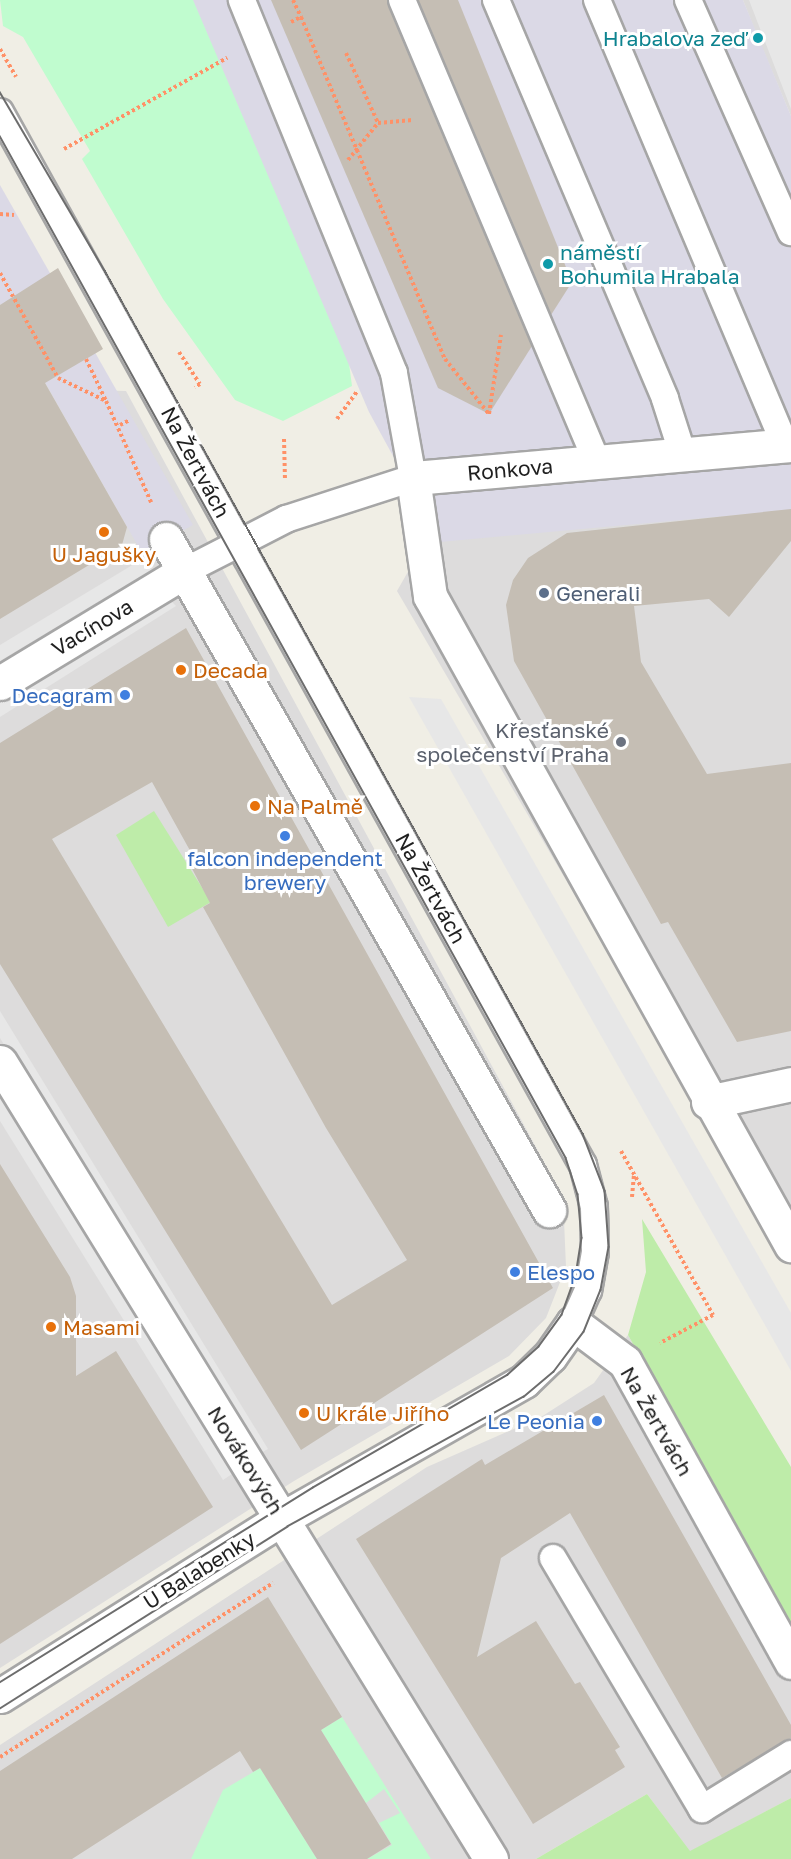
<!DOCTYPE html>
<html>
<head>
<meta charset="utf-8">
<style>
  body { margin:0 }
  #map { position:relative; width:791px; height:1859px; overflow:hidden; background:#f0eee5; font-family:"Golos Text",sans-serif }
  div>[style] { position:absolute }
  .residential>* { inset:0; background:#dddcdc }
  .grass>* { inset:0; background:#beeca9 }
  .park>* { inset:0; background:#c0fccf }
  .parking>* { inset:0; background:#e7e7e7 }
  .plaza>* { inset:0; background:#dbd9e6 }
  .building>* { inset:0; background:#c5beb4 }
  .path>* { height:4px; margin-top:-2px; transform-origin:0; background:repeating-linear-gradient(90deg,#ff9167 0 3px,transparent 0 6px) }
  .roads { filter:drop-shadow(2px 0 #a6a6a6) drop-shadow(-2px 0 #a6a6a6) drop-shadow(0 2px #a6a6a6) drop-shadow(0 -2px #a6a6a6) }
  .service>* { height:26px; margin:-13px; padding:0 13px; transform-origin:13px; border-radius:13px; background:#fff }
  .pedestrian>* { height:33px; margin:-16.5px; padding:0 16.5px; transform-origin:16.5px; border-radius:16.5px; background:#fff }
  .minor>* { height:33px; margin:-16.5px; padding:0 16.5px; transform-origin:16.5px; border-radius:16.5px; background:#fff }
  .tram>* { height:1.5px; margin:-0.75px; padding:0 0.75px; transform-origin:0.75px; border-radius:0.75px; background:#6d6d6d }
  .dots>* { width:16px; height:16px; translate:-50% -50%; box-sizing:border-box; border:3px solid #fff; border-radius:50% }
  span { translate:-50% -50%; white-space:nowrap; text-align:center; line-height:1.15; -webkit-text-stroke:6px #fff; paint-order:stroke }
  .culture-label { font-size:21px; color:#0d838f }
  .right { translate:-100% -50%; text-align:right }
  .left { translate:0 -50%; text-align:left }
  .street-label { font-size:21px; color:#1f1f1f }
  .food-label { font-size:21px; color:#c56008 }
  .service-label { font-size:21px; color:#4e5e75 }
  .shop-label { font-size:21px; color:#366cbe }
  .worship-label { font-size:21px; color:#5b616d }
</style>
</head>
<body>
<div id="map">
  <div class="residential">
    <div style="clip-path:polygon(743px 0,791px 0,791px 116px,758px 38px)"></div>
    <div style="clip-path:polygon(0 258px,89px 390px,126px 391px,563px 1197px,566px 1267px,546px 1318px,509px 1356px,294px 1481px,0 1668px)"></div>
    <div style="clip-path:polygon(791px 482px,791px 1265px,397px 591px,445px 507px)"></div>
    <div style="clip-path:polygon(628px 1335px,791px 1625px,791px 1798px,690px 1852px,647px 1794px,536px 1859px,0 1859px,0 1745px,427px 1467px,541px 1417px,594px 1383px)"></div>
  </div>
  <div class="grass">
    <div style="clip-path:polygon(154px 811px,211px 902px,168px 927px,116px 835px)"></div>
    <div style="clip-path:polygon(642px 1219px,791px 1467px,791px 1625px,628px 1335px,646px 1272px)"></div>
    <div style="clip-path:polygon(647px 1794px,690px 1851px,791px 1798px,791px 1859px,536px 1859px)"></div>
  </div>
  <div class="park">
    <div style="clip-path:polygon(0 0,196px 0,347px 348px,352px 386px,283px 421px,235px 400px,163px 299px,82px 159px,90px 151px,23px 37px,3px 26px)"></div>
    <div style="clip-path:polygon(342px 1717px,431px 1859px,367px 1859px,392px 1845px,379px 1823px,400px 1813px,384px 1789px,366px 1803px,321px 1730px)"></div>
    <div style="clip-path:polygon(260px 1768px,317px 1859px,191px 1859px,223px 1790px)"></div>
  </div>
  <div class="parking">
    <div style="clip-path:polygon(749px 0,791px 0,791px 109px)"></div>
    <div style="clip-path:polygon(144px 558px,151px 570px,0 661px,0 645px)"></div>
    <div style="clip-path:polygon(168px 598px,176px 606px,0 717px,0 699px)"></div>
    <div style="clip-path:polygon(409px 697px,441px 699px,791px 1313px,791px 1371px)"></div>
    <div style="clip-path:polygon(0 1011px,268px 1449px,255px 1456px,0 1038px)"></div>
    <div style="clip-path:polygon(0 1085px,238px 1470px,223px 1480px,0 1121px)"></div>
  </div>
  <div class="plaza">
    <div style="clip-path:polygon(193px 0,743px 0,791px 116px,791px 510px,440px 542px,369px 412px)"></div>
    <div style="clip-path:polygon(0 185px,193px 525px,142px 553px,0 303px)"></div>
  </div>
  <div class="building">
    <div style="clip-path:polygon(271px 0,387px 0,532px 346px,489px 414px,438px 388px)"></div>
    <div style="clip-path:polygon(418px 0,458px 0,572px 282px,551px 315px)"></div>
    <div style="clip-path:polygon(58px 268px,103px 349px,45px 383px,127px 527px,122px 545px,0 619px,0 305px)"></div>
    <div style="clip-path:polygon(791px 509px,791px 541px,729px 617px,709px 599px,634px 606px,641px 662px,707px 774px,791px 763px,791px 1031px,737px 1042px,668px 922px,661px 924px,514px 661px,506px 605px,513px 580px,528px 558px,567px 533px)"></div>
    <div style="clip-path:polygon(evenodd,186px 628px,553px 1288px,301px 1450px,0 964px,0 743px,186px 628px,152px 782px,193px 856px,187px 859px,210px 903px,203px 907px,326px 1128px,407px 1260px,332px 1305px,52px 839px,152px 782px)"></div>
    <div style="clip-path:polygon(0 1164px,70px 1277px,76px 1296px,76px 1376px,116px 1351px,213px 1507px,0 1644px)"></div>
    <div style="clip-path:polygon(604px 1395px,791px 1725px,791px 1738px,722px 1778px,570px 1513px,501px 1558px,477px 1657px,536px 1621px,575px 1684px,580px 1682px,620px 1747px,615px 1750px,625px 1767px,533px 1824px,356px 1539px,482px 1459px,485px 1465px)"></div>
    <div style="clip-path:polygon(268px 1597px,342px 1717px,321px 1730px,391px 1844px,367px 1859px,317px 1859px,260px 1768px,253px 1772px,240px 1751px,72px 1859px,0 1859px,0 1771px)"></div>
  </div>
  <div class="path">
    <div style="left:293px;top:0;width:19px;rotate:65deg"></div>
    <div style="left:291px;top:22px;width:11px;rotate:-27deg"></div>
    <div style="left:301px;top:17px;width:371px;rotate:67.2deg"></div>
    <div style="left:445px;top:359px;width:70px;rotate:51.3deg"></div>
    <div style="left:0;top:49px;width:32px;rotate:60deg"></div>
    <div style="left:346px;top:53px;width:77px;rotate:65.4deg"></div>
    <div style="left:64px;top:149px;width:187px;rotate:-29.2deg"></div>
    <div style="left:348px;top:160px;width:48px;rotate:-51deg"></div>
    <div style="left:378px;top:123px;width:35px;rotate:-5deg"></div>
    <div style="left:0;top:214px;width:14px;rotate:4deg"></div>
    <div style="left:0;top:273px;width:120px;rotate:61.1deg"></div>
    <div style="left:58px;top:378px;width:53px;rotate:25.6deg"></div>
    <div style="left:106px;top:401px;width:111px;rotate:66deg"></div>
    <div style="left:179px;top:352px;width:38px;rotate:57deg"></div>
    <div style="left:200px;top:384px;width:6px;rotate:149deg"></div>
    <div style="left:86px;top:359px;width:47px;rotate:64.5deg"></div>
    <div style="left:489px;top:414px;width:80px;rotate:-81.4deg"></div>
    <div style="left:337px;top:419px;width:34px;rotate:-54deg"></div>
    <div style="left:120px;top:425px;width:11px;rotate:-27deg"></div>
    <div style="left:284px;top:439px;width:42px;rotate:88.6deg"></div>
    <div style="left:621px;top:1151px;width:188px;rotate:60.7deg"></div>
    <div style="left:713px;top:1315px;width:60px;rotate:152.2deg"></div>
    <div style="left:632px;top:1197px;width:22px;rotate:-85deg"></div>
    <div style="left:0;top:1757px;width:324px;rotate:-32.5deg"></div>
  </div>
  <div class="roads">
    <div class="service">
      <div style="left:402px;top:0;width:501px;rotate:67.12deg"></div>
      <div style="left:496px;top:0;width:433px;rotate:67deg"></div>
      <div style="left:665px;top:399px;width:59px;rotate:72.2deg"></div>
      <div style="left:597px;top:0;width:483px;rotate:67.1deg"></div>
      <div style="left:688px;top:0;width:254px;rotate:66.1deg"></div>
      <div style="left:0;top:112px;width:1204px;rotate:61.03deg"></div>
      <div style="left:583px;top:1165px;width:43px;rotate:75.3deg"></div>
      <div style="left:594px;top:1207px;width:45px;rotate:88.7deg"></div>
      <div style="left:595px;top:1252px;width:39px;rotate:100deg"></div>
      <div style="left:588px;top:1290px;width:36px;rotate:114deg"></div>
      <div style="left:185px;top:571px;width:114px;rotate:-27.2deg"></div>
      <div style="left:286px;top:519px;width:133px;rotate:-17.9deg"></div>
      <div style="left:413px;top:478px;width:107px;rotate:-100.3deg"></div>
      <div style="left:394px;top:373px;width:403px;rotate:-112.2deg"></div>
      <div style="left:553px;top:1558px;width:292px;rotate:59.3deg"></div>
      <div style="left:702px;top:1809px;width:105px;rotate:-31.7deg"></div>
    </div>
    <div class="pedestrian">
      <div style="left:166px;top:539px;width:773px;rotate:60.28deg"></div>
    </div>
    <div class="minor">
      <div style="left:791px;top:445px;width:379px;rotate:175deg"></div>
      <div style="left:413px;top:478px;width:119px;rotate:81.8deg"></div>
      <div style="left:430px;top:596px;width:743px;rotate:60.92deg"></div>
      <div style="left:0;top:683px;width:216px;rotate:-31.2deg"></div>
      <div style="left:0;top:1062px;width:936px;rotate:58.36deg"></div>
      <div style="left:708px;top:1102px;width:85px;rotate:-12.2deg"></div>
      <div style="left:0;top:1696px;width:334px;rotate:-32.2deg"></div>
      <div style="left:283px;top:1518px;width:277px;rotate:-29.6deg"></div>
      <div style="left:524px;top:1381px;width:36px;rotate:-44deg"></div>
      <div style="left:550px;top:1356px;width:40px;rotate:-55.1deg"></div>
      <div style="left:573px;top:1323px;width:65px;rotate:36.9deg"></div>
      <div style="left:625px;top:1362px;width:343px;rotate:61deg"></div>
    </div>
  </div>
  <div class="tram">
    <div style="left:0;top:92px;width:205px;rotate:59.6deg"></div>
    <div style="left:104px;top:269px;width:989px;rotate:61.02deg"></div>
    <div style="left:583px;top:1134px;width:61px;rotate:68.9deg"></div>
    <div style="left:605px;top:1191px;width:56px;rotate:85.9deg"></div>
    <div style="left:609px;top:1247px;width:44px;rotate:100.5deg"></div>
    <div style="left:601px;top:1290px;width:45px;rotate:112deg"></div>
    <div style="left:584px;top:1332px;width:50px;rotate:126.9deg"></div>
    <div style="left:554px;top:1372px;width:39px;rotate:140deg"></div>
    <div style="left:524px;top:1397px;width:269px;rotate:151.2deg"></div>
    <div style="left:288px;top:1527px;width:341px;rotate:147.7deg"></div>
    <div style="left:0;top:136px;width:1168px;rotate:61.02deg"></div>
    <div style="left:566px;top:1158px;width:38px;rotate:72deg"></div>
    <div style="left:578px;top:1194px;width:44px;rotate:84.8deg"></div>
    <div style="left:582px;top:1238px;width:38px;rotate:99deg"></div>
    <div style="left:576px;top:1276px;width:41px;rotate:109.7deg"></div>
    <div style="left:562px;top:1315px;width:39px;rotate:126deg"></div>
    <div style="left:539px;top:1347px;width:42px;rotate:137.9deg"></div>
    <div style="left:508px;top:1375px;width:225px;rotate:149.9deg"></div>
    <div style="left:313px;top:1488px;width:369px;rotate:148.1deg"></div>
  </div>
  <div class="dots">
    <div style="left:758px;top:38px;background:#0f9aa8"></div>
    <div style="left:548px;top:264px;background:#0f9aa8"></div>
    <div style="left:104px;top:532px;background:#e8710a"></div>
    <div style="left:544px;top:593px;background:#5c6f8a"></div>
    <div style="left:181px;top:670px;background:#e8710a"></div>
    <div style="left:125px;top:695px;background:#3f7fe0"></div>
    <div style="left:621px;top:742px;background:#6b7280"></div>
    <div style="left:255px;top:806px;background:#e8710a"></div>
    <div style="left:285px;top:836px;background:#3f7fe0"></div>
    <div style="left:515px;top:1272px;background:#3f7fe0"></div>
    <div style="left:51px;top:1327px;background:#e8710a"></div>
    <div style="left:304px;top:1413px;background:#e8710a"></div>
    <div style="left:597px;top:1421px;background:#3f7fe0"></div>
  </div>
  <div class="culture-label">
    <span class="right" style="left:746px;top:38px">Hrabalova zeď</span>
    <span class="left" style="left:560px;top:264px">náměstí<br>Bohumila Hrabala</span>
  </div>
  <div class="street-label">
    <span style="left:196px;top:462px;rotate:62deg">Na Žertvách</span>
    <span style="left:510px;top:469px;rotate:-5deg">Ronkova</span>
    <span style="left:92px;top:627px;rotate:-31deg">Vacínova</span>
    <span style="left:431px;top:888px;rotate:61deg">Na Žertvách</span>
    <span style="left:657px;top:1421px;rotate:60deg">Na Žertvách</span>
    <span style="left:246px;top:1460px;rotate:58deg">Novákových</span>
    <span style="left:199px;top:1570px;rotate:-32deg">U Balabenky</span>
  </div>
  <div class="food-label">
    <span style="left:104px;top:554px">U Jagušky</span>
    <span class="left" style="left:193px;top:670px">Decada</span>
    <span class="left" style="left:267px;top:806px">Na Palmě</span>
    <span class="left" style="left:63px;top:1327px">Masami</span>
    <span class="left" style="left:316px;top:1413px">U krále Jiřího</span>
  </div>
  <div class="service-label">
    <span class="left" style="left:556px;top:593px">Generali</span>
  </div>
  <div class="shop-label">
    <span class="right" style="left:113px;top:695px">Decagram</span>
    <span style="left:285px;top:870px">falcon independent<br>brewery</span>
    <span class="left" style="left:527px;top:1272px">Elespo</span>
    <span class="right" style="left:585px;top:1421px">Le Peonia</span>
  </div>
  <div class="worship-label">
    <span class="right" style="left:609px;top:742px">Křesťanské<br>společenství Praha</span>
  </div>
</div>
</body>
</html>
